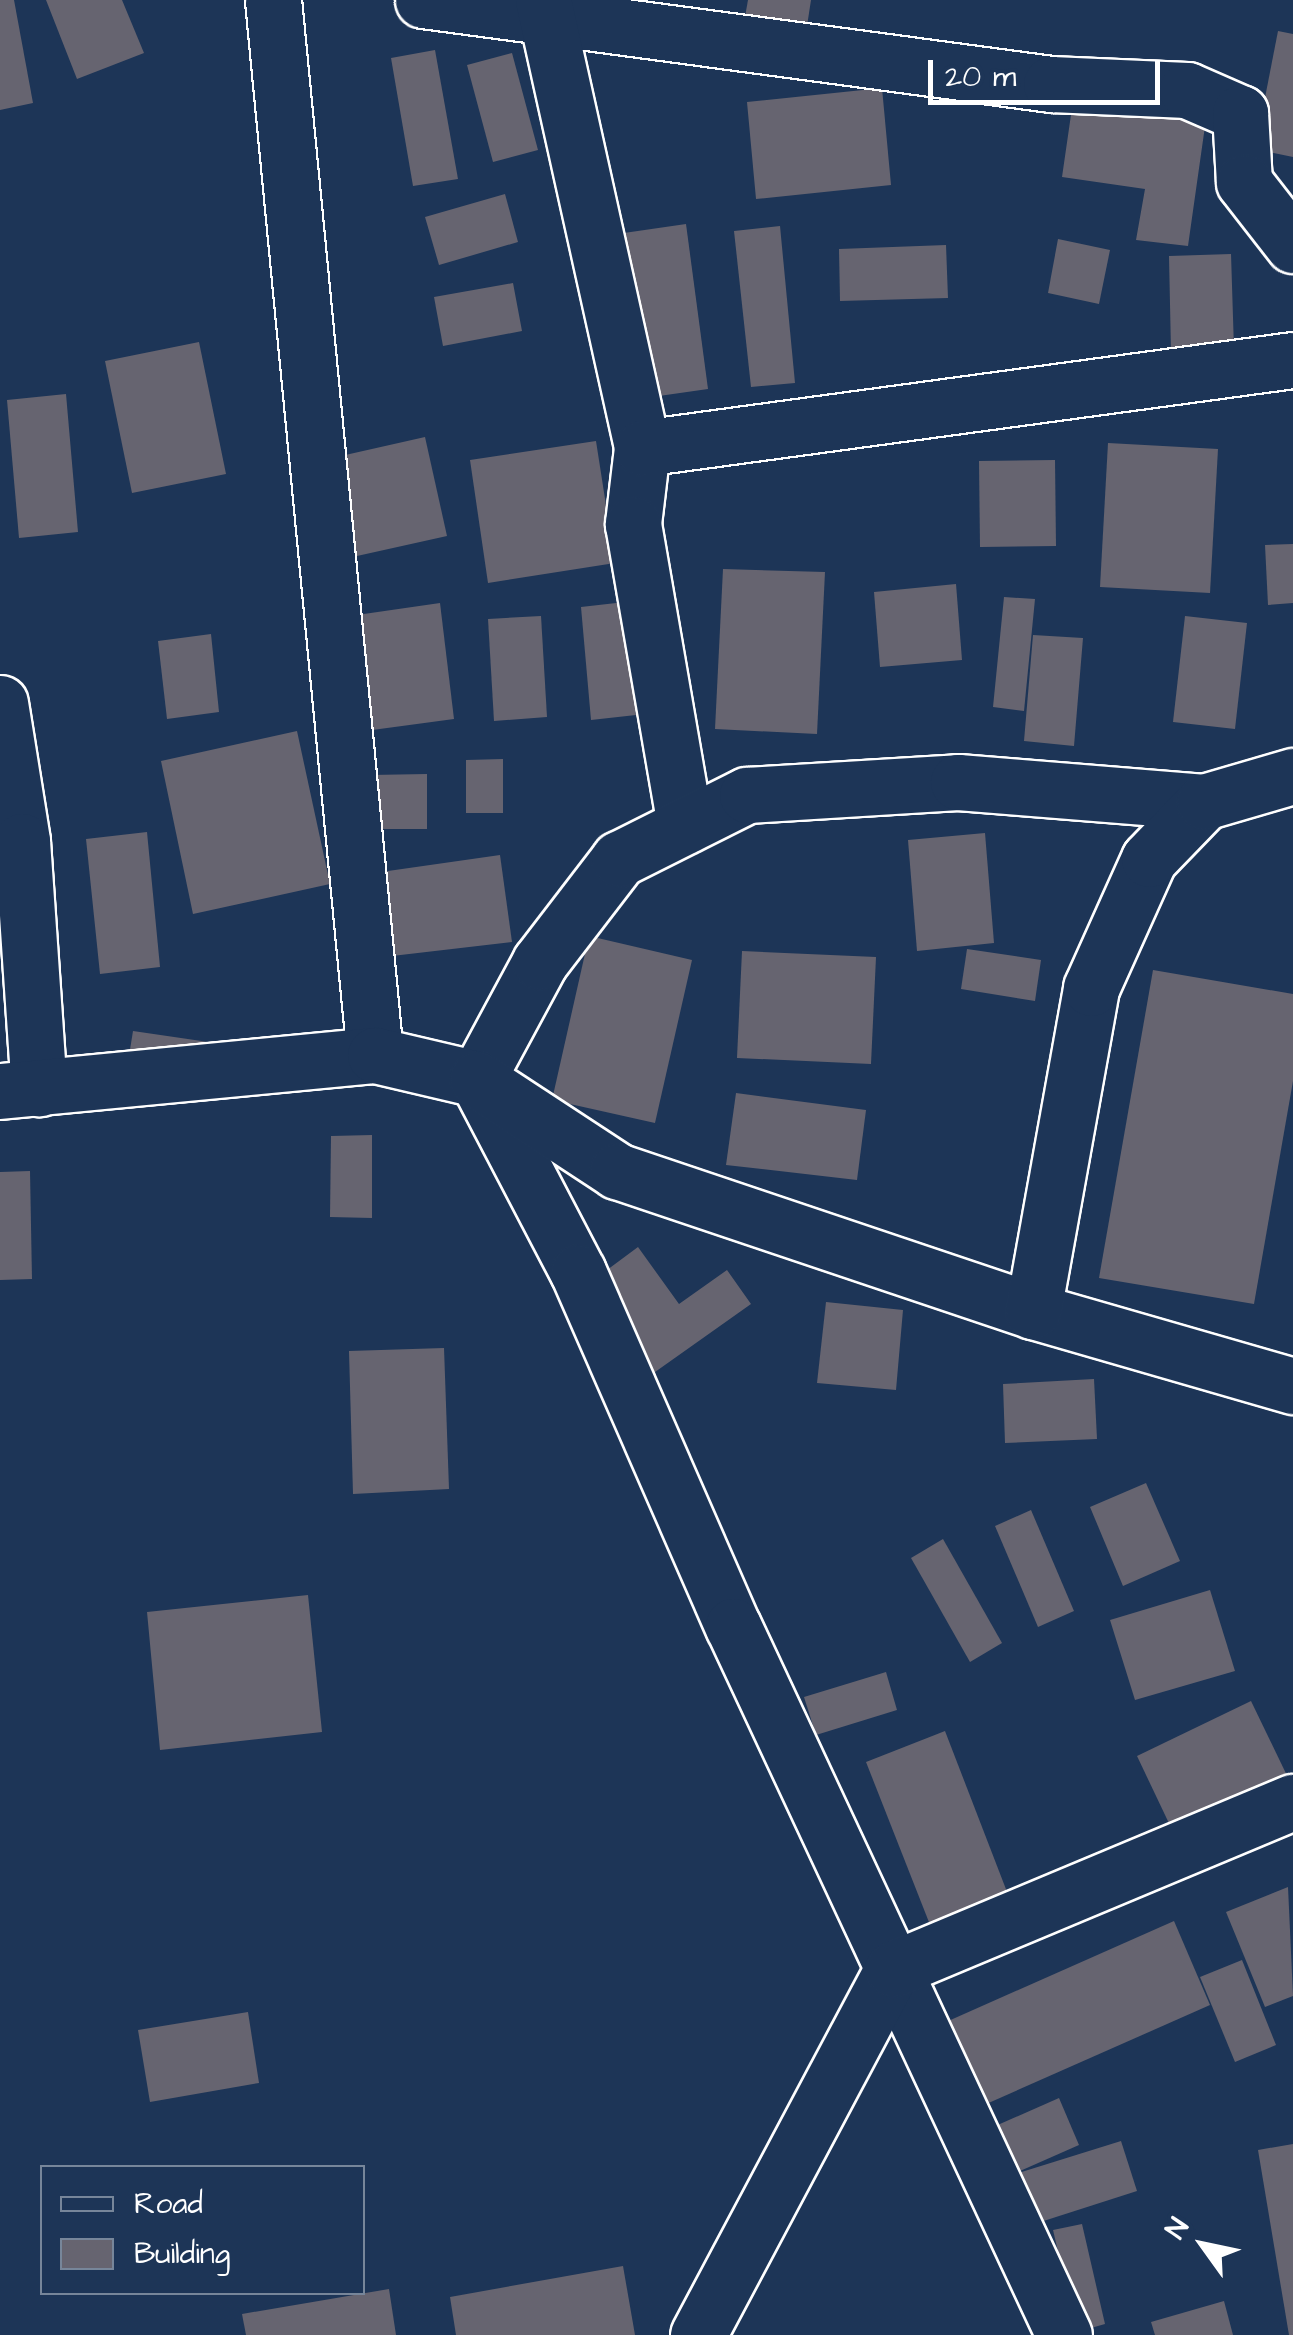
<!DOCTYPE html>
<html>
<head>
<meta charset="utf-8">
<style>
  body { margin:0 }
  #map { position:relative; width:1293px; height:2335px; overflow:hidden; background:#1d3557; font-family:"Architects Daughter",sans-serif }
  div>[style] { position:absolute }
  .building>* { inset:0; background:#666470 }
  .roads { filter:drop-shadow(2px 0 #fff) drop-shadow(-2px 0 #fff) drop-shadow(0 2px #fff) drop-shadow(0 -2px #fff) }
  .minor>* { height:55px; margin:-27.5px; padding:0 27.5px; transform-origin:27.5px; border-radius:27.5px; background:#1d3557 }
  span { translate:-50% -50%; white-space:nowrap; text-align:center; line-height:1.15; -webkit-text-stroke:8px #1d3557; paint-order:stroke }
  .legend { position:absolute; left:40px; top:2165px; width:325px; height:130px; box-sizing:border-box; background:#1d3557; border:2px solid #77869a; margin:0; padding:12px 18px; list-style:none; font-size:30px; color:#fff }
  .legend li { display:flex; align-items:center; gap:20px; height:50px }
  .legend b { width:50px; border:2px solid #77869a }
  .north { position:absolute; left:1153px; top:2195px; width:100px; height:100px; -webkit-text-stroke:8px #1d3557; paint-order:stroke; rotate:303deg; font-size:28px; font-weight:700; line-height:40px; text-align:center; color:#fff }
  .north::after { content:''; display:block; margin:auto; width:35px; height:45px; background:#fff; clip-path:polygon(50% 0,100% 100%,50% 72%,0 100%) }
  .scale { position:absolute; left:928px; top:60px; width:232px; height:45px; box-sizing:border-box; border:5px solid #fff; border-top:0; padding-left:12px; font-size:30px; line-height:35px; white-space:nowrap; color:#fff; -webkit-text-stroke:8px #1d3557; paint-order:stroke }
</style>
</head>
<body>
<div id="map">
  <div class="building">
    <div style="clip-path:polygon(0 0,14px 0,33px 103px,0 110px)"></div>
    <div style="clip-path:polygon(46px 0,122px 0,144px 53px,77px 79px)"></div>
    <div style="clip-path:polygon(748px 0,811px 0,805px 39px,743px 28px)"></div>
    <div style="clip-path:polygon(1278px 31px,1293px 34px,1293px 157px,1255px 149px)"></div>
    <div style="clip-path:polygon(435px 50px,458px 179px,413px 186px,391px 58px)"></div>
    <div style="clip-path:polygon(512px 53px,538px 150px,493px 162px,467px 65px)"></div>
    <div style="clip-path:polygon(882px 88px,891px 185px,756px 199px,747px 102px)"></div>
    <div style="clip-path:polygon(1074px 94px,1207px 112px,1188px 246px,1136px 240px,1145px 189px,1062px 177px)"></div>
    <div style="clip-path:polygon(505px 194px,518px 242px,439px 265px,425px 217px)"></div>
    <div style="clip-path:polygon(686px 224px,708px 389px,638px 399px,617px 234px)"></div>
    <div style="clip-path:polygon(780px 226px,795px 383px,751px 387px,734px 231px)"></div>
    <div style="clip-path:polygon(1058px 239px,1110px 250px,1099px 304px,1048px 293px)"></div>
    <div style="clip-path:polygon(946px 245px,948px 298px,840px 301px,839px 249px)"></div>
    <div style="clip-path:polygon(1231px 254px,1234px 349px,1171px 352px,1169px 256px)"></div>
    <div style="clip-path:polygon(513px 283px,522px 331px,443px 346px,434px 297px)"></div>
    <div style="clip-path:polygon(199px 342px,226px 474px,132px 493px,105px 361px)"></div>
    <div style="clip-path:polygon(66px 394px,78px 532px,19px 538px,7px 400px)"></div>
    <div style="clip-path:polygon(425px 437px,447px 536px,321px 564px,301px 465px)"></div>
    <div style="clip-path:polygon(596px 441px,615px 563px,488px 583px,470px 460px)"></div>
    <div style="clip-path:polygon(1108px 443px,1218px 449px,1210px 593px,1100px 587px)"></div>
    <div style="clip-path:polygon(1055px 460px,1056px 546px,980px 547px,979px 461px)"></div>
    <div style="clip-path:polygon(1293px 544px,1293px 603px,1268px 605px,1265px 545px)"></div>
    <div style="clip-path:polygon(723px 569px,825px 572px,817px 734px,715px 729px)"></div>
    <div style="clip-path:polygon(956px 584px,962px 660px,880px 667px,874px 592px)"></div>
    <div style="clip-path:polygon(1004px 597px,1035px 599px,1024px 711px,993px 707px)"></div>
    <div style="clip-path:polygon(625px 602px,636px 715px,591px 720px,581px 607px)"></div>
    <div style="clip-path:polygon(440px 603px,454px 719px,350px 733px,336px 618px)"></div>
    <div style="clip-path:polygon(541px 616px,547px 717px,494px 721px,488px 619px)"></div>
    <div style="clip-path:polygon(1185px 616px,1247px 623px,1235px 729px,1173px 722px)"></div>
    <div style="clip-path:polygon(211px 634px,219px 712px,167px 719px,158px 641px)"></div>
    <div style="clip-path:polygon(1033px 635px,1083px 638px,1074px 746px,1024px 741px)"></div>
    <div style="clip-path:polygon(297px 731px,330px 884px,193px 914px,161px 761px)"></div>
    <div style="clip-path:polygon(503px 759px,503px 813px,466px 813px,466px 760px)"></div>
    <div style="clip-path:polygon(427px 774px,427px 829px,370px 829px,370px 775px)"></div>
    <div style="clip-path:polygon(147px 832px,160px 967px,100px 974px,86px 839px)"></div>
    <div style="clip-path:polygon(985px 833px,994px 943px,917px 951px,908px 840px)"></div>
    <div style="clip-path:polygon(500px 855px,512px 942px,392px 956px,381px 872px)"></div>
    <div style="clip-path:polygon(589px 936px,692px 960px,655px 1123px,552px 1100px)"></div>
    <div style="clip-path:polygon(967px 949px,1041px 960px,1035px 1001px,961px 989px)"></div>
    <div style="clip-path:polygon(742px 951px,876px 957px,871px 1064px,737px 1058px)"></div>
    <div style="clip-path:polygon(1153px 970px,1293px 994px,1293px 1081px,1254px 1304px,1099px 1278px)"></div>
    <div style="clip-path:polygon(133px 1031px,222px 1044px,213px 1099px,124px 1087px)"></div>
    <div style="clip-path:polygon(736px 1093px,866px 1110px,857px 1180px,726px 1165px)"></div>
    <div style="clip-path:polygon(372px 1135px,372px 1218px,330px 1217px,331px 1136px)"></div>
    <div style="clip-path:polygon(30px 1171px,32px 1279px,0 1280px,0 1172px)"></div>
    <div style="clip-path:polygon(638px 1247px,679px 1304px,727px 1270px,751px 1304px,648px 1377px,584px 1287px)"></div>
    <div style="clip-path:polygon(826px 1302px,903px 1310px,896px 1390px,817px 1383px)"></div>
    <div style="clip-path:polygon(444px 1348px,449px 1489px,353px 1494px,349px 1351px)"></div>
    <div style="clip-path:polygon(1094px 1379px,1097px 1439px,1005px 1443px,1003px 1384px)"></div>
    <div style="clip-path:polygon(1146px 1483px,1180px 1561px,1123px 1586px,1090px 1507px)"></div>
    <div style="clip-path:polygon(1031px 1510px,1074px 1611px,1038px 1627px,995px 1526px)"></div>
    <div style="clip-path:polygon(943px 1539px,1002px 1643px,970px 1662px,911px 1558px)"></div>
    <div style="clip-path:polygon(1210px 1590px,1235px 1671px,1135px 1700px,1110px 1620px)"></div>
    <div style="clip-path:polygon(308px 1595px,322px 1732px,160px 1750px,147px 1612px)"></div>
    <div style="clip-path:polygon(886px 1672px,897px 1710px,816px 1735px,804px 1697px)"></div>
    <div style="clip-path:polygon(1251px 1701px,1293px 1788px,1185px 1857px,1137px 1756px)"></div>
    <div style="clip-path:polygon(945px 1731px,1014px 1910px,936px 1940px,866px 1762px)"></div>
    <div style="clip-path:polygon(1288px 1887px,1293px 1996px,1265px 2007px,1226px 1912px)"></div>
    <div style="clip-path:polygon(1174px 1921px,1210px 2005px,984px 2105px,946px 2022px)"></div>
    <div style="clip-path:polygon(1242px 1960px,1276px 2045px,1235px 2062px,1200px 1977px)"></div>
    <div style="clip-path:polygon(248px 2012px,259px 2083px,150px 2102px,138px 2030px)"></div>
    <div style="clip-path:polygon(1059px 2098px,1079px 2145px,1004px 2178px,984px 2131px)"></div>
    <div style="clip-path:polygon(1121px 2141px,1137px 2191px,1028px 2226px,1012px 2175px)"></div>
    <div style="clip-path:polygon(1293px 2144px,1293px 2335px,1289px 2335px,1258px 2150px)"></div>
    <div style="clip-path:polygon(1082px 2224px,1105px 2324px,1077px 2332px,1053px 2230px)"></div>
    <div style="clip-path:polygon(623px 2266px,635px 2335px,456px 2335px,450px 2297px)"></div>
    <div style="clip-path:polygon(389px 2289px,396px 2335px,246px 2335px,242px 2314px)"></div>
    <div style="clip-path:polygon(1224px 2301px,1233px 2335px,1155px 2335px,1151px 2322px)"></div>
  </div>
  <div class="roads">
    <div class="minor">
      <div style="left:273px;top:0;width:1060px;rotate:84.48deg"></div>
      <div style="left:423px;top:0;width:634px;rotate:7.62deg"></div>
      <div style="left:1051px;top:84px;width:136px;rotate:2.5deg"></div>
      <div style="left:1187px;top:90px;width:58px;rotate:23.5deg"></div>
      <div style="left:1240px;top:113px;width:69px;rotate:86.7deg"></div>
      <div style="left:1244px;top:182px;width:80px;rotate:52.1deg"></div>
      <div style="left:543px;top:0;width:459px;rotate:77.5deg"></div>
      <div style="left:642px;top:448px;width:77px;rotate:96.8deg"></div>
      <div style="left:633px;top:524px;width:306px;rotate:80.2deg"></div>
      <div style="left:642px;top:448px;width:657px;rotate:-7.7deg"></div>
      <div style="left:0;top:703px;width:140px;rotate:80.9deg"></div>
      <div style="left:22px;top:841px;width:248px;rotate:86.1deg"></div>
      <div style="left:477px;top:1079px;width:218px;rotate:62.4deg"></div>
      <div style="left:578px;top:1272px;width:386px;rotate:66.4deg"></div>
      <div style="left:733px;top:1626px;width:782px;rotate:64.97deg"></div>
      <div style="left:477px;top:1079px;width:133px;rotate:-61.7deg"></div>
      <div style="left:540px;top:962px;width:130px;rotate:-52.5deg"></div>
      <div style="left:619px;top:859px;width:143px;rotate:-26.6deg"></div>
      <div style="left:747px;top:795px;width:211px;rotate:-3.5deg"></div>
      <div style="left:958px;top:782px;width:247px;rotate:4.6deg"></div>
      <div style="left:0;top:1091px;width:377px;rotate:-5.5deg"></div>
      <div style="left:375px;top:1055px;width:105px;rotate:13.2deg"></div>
      <div style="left:477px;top:1079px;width:168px;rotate:33.3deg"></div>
      <div style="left:617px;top:1171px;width:439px;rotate:18.6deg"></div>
      <div style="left:1033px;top:1311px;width:271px;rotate:16.1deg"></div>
      <div style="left:1033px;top:1311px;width:328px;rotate:-79.8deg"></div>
      <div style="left:1091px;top:988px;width:141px;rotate:-65.8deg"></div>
      <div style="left:1149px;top:859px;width:79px;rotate:-46deg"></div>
      <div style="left:1204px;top:802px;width:93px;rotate:-16.3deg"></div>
      <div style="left:698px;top:2335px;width:415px;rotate:-62deg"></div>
      <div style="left:893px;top:1969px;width:433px;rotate:-22.7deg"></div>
    </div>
  </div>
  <ul class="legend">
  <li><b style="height:12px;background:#1d3557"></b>Road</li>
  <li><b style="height:28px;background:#666470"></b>Building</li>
  </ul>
  <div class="north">N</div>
  <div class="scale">20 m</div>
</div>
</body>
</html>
